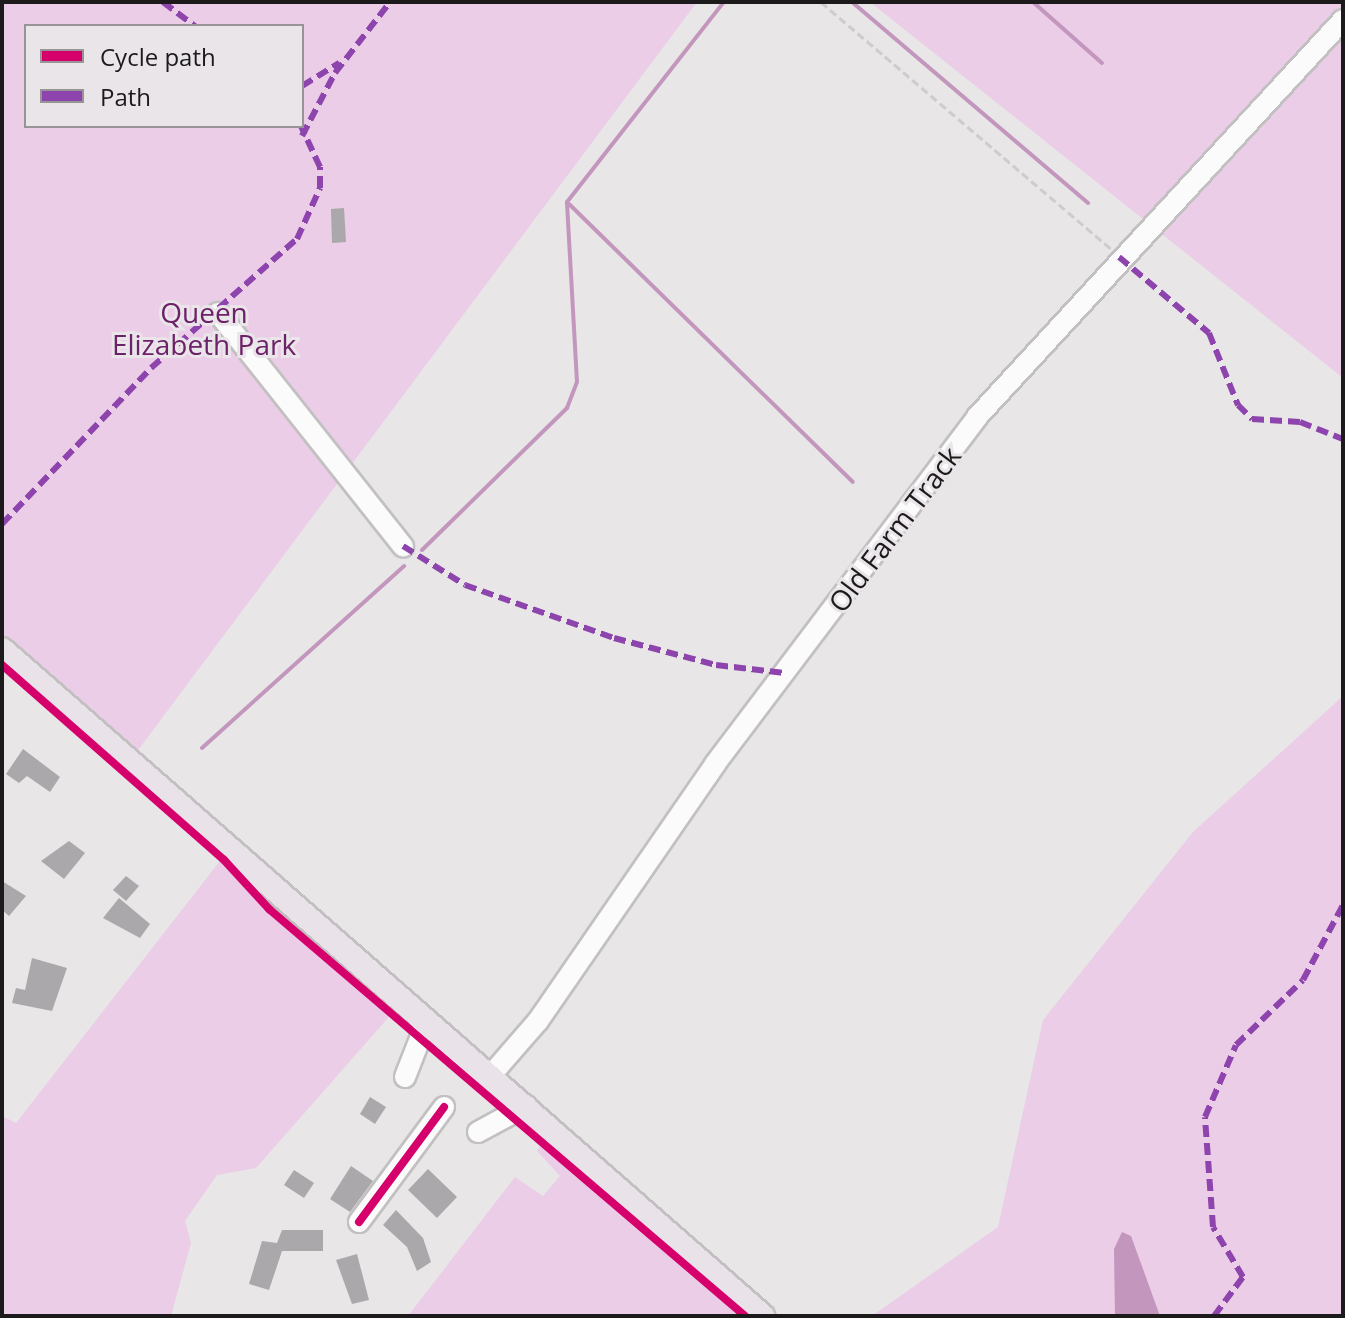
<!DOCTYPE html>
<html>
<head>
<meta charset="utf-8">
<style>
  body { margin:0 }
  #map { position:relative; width:1345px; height:1318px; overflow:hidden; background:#e8e6e7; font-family:"Open Sans",sans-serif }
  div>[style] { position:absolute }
  .green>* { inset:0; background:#ebcde7 }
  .water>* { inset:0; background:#c396be }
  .stream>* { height:4px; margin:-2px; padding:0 2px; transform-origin:2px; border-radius:2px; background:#c396be }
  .building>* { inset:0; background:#aaa8aa }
  .path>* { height:3px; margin-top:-1.5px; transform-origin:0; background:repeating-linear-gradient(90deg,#cecdce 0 8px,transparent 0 12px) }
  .roads { filter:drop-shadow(2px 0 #c2c0c0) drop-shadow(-2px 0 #c2c0c0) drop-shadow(0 2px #c2c0c0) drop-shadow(0 -2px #c2c0c0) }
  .minor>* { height:20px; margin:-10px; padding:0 10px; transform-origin:10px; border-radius:10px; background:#fcfbfb }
  .major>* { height:24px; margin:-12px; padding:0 12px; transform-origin:12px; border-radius:12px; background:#e9e2e8 }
  .quiet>* { height:6px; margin-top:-3px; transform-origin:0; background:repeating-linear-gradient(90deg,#8e44ad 0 12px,transparent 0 18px) }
  .cycleway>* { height:8px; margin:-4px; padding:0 4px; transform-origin:4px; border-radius:4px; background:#d6006c }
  span { translate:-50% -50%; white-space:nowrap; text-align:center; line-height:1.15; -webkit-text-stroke:6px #e9e5e8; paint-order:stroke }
  .park-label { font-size:28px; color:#6d2169 }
  .street-label { font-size:28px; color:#1c1a1b }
  .frame { position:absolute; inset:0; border:4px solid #1c1a1b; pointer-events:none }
  .legend { position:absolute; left:24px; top:24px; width:280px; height:104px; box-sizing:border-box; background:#e9e5e8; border:2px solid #979496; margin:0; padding:10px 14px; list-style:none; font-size:24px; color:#1c1a1b }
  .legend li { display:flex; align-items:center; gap:16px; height:40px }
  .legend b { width:40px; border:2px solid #979496 }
</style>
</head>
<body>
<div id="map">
  <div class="green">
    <div style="clip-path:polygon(evenodd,2px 2px,697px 2px,124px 769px,2px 664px,2px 2px,26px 26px,302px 26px,302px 126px,26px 126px,26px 26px)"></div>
    <div style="clip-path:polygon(870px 2px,1343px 2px,1343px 378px)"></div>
    <div style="clip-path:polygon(1343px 696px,1343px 1316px,872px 1316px,998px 1227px,1043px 1020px,1193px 832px)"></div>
    <div style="clip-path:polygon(223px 857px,395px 1010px,256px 1168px,217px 1175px,185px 1221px,191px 1243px,171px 1316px,2px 1316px,2px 1116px,16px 1123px)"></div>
    <div style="clip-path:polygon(545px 1137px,707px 1281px,741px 1316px,408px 1316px,515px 1177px,543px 1196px,560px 1176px,537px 1151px)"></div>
  </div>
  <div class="water">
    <div style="clip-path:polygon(1122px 1232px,1131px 1236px,1160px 1316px,1115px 1316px,1114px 1249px)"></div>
  </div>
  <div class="stream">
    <div style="left:852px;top:2px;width:310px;rotate:40.4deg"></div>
    <div style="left:1033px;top:2px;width:92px;rotate:41.5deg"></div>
    <div style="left:569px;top:204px;width:397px;rotate:44.4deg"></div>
    <div style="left:422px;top:550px;width:203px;rotate:-44.4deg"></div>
    <div style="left:567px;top:408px;width:28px;rotate:-69deg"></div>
    <div style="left:577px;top:382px;width:180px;rotate:-93.2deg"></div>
    <div style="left:567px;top:202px;width:254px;rotate:-51.9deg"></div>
    <div style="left:202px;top:748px;width:272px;rotate:-42deg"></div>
  </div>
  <div class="building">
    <div style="clip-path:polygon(344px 208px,346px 242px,332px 243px,331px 209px)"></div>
    <div style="clip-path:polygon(23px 749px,60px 777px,50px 792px,27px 776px,19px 783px,6px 774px)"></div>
    <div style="clip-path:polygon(69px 841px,85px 853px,64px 879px,41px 861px)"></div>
    <div style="clip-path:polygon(126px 876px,139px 886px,126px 901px,113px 890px)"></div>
    <div style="clip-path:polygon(2px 881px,26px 896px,9px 916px,2px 910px)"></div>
    <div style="clip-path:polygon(119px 898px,150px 924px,140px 938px,103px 918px)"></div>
    <div style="clip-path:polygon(32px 958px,67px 968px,52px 1011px,12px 1003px,16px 988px,25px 990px)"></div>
    <div style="clip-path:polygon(370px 1097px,386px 1107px,375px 1124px,360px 1114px)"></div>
    <div style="clip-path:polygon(351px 1166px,373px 1181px,350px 1212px,330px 1199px)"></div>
    <div style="clip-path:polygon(428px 1169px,457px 1197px,437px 1218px,408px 1190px)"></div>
    <div style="clip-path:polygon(294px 1170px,314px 1183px,304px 1198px,284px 1185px)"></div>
    <div style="clip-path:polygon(396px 1210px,423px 1238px,431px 1262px,417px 1271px,407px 1247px,383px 1225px)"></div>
    <div style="clip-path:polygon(282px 1230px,323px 1230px,323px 1251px,282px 1251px,269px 1290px,249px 1284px,262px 1241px,277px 1243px)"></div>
    <div style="clip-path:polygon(357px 1254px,369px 1300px,352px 1304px,336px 1260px)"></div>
  </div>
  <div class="path">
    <div style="left:821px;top:2px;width:381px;rotate:40.4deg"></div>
  </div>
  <div class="roads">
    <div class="minor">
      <div style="left:218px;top:313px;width:298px;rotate:51.6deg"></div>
      <div style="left:491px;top:1075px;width:72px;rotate:-49deg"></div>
      <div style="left:538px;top:1021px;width:312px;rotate:-55.4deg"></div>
      <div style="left:715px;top:764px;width:435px;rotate:-52.9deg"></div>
      <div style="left:977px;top:417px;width:540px;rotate:-47.33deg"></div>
      <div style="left:405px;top:1077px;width:60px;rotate:-68.6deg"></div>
      <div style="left:478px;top:1132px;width:55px;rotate:-28.4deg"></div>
      <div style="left:359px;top:1222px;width:143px;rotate:-53.5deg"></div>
    </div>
    <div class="major">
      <div style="left:2px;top:650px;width:1011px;rotate:41.23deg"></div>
    </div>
  </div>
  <div class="quiet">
    <div style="left:163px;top:2px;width:40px;rotate:37deg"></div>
    <div style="left:302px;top:86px;width:44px;rotate:-31.9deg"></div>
    <div style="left:302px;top:136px;width:71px;rotate:-62.4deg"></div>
    <div style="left:335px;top:73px;width:90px;rotate:-52.2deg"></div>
    <div style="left:1119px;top:257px;width:118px;rotate:40.2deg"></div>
    <div style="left:1209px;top:333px;width:78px;rotate:68.1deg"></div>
    <div style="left:1238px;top:405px;width:20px;rotate:45deg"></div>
    <div style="left:1252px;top:419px;width:48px;rotate:3.6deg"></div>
    <div style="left:1300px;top:422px;width:46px;rotate:21.6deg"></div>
    <div style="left:2px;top:524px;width:216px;rotate:-46.3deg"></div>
    <div style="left:151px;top:368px;width:195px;rotate:-41.5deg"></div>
    <div style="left:297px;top:239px;width:56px;rotate:-65.7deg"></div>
    <div style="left:320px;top:188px;width:21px;rotate:-90deg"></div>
    <div style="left:320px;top:167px;width:45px;rotate:-114.9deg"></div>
    <div style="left:403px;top:546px;width:73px;rotate:32.2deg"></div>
    <div style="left:465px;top:585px;width:158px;rotate:19.6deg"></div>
    <div style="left:614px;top:638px;width:106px;rotate:14.8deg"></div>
    <div style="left:716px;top:665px;width:69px;rotate:6.6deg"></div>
    <div style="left:1214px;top:1316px;width:49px;rotate:-53.4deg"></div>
    <div style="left:1243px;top:1277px;width:58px;rotate:-121deg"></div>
    <div style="left:1213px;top:1227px;width:110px;rotate:-94.2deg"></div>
    <div style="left:1205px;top:1117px;width:78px;rotate:-66.7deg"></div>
    <div style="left:1236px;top:1045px;width:93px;rotate:-44.1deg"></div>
    <div style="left:1303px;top:980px;width:85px;rotate:-61.9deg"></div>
  </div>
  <div class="cycleway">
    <div style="left:2px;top:665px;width:295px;rotate:41.3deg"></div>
    <div style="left:224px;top:860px;width:67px;rotate:47.4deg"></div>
    <div style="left:269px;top:909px;width:626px;rotate:40.53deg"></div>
    <div style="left:359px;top:1222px;width:143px;rotate:-53.5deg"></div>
  </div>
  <div class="park-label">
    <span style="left:204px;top:328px">Queen<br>Elizabeth Park</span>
  </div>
  <div class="street-label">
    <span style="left:894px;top:529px;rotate:-53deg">Old Farm Track</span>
  </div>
  <div class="frame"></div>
  <ul class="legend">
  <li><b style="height:10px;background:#d6006c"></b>Cycle path</li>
  <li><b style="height:10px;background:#8e44ad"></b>Path</li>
  </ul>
</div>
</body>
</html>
